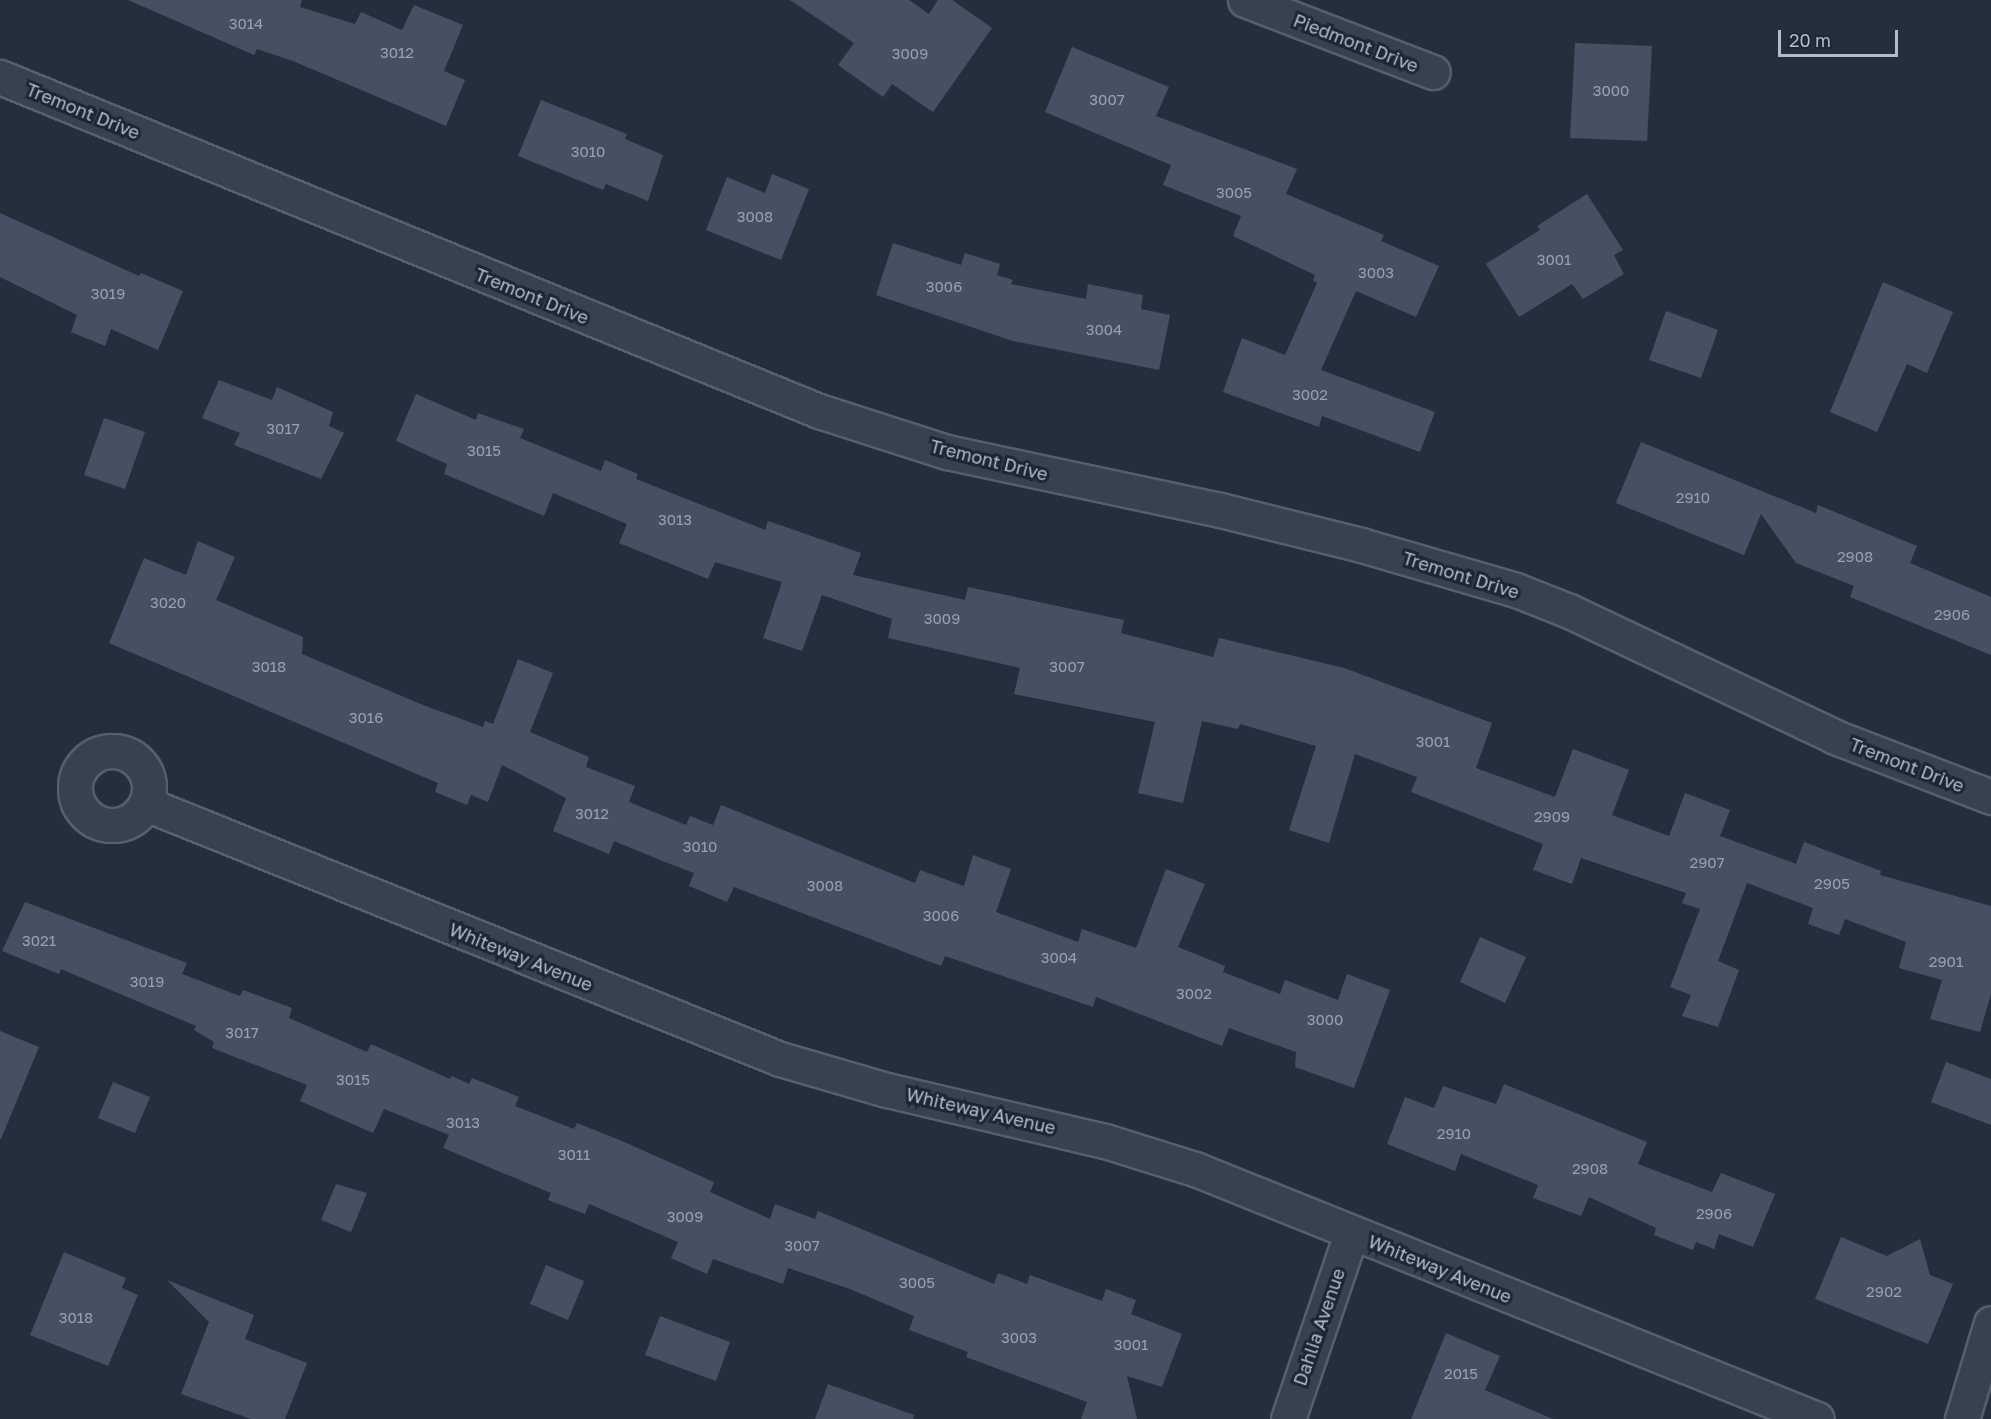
<!DOCTYPE html>
<html>
<head>
<meta charset="utf-8">
<style>
  body { margin:0 }
  #map { position:relative; width:1991px; height:1419px; overflow:hidden; background:#242f3e; font-family:"Golos Text",sans-serif }
  div>[style] { position:absolute }
  .building>* { inset:0; background:#455162 }
  .roads { filter:drop-shadow(2px 0 #565f6c) drop-shadow(-2px 0 #565f6c) drop-shadow(0 2px #565f6c) drop-shadow(0 -2px #565f6c) }
  .minor>* { height:33px; margin:-16.5px; padding:0 16.5px; transform-origin:16.5px; border-radius:16.5px; background:#38414e }
  .minor>.ring { margin:-16.5px; padding:0; box-sizing:content-box; background:none; border:33px solid #38414e; border-radius:50% }
  span { translate:-50% -50%; white-space:nowrap; text-align:center; line-height:1.15; -webkit-text-stroke:6px #1d2633; paint-order:stroke }
  .number-label { font-size:15px; color:#98a1af }
  .number-label span { -webkit-text-stroke-width:0 }
  .street-label { font-size:18px; color:#b4bcc9 }
  .scale { position:absolute; left:1778px; top:30px; width:120px; height:27px; box-sizing:border-box; border:3px solid #b4bcc9; border-top:0; padding-left:8px; font-size:18px; line-height:21px; white-space:nowrap; color:#b4bcc9; -webkit-text-stroke:4px #1d2633; paint-order:stroke }
</style>
</head>
<body>
<div id="map">
  <div class="building">
    <div style="clip-path:polygon(128px 0,302px 0,300px 7px,355px 24px,361px 12px,402px 30px,414px 5px,463px 25px,444px 71px,465px 80px,446px 126px,293px 61px,257px 49px,254px 55px)"></div>
    <div style="clip-path:polygon(790px 0,909px 0,929px 14px,938px 0,952px 0,992px 28px,933px 112px,892px 84px,883px 97px,838px 65px,854px 43px)"></div>
    <div style="clip-path:polygon(1575px 43px,1652px 46px,1647px 141px,1570px 138px)"></div>
    <div style="clip-path:polygon(1072px 47px,1169px 87px,1156px 116px,1297px 169px,1286px 194px,1384px 235px,1381px 241px,1439px 266px,1416px 317px,1356px 291px,1321px 370px,1435px 412px,1420px 452px,1322px 416px,1319px 427px,1223px 392px,1242px 338px,1285px 355px,1317px 283px,1313px 281px,1315px 275px,1233px 236px,1241px 216px,1163px 185px,1171px 165px,1045px 112px)"></div>
    <div style="clip-path:polygon(541px 100px,627px 134px,625px 139px,663px 155px,648px 201px,606px 184px,603px 190px,518px 156px)"></div>
    <div style="clip-path:polygon(772px 174px,809px 189px,781px 260px,706px 230px,727px 177px,765px 193px)"></div>
    <div style="clip-path:polygon(1587px 194px,1623px 250px,1614px 255px,1624px 274px,1583px 299px,1572px 284px,1519px 317px,1486px 264px,1540px 230px,1537px 226px)"></div>
    <div style="clip-path:polygon(0 213px,139px 276px,141px 273px,183px 291px,158px 350px,111px 329px,105px 346px,71px 332px,77px 315px,0 277px)"></div>
    <div style="clip-path:polygon(893px 243px,961px 265px,965px 253px,1000px 264px,997px 275px,1013px 280px,1011px 284px,1086px 299px,1088px 284px,1143px 295px,1141px 309px,1170px 315px,1159px 370px,1013px 341px,876px 295px)"></div>
    <div style="clip-path:polygon(1883px 282px,1953px 312px,1927px 373px,1907px 364px,1877px 432px,1830px 412px)"></div>
    <div style="clip-path:polygon(1666px 311px,1718px 330px,1701px 378px,1649px 360px)"></div>
    <div style="clip-path:polygon(219px 380px,272px 400px,277px 387px,333px 412px,329px 426px,344px 433px,321px 479px,234px 445px,240px 433px,202px 418px)"></div>
    <div style="clip-path:polygon(416px 394px,476px 420px,478px 413px,524px 429px,520px 438px,601px 471px,605px 460px,638px 474px,636px 479px,765px 530px,768px 521px,861px 553px,853px 575px,965px 600px,968px 587px,1124px 620px,1121px 633px,1213px 657px,1219px 638px,1344px 668px,1492px 723px,1476px 768px,1555px 797px,1573px 749px,1629px 770px,1612px 815px,1669px 836px,1685px 793px,1730px 810px,1720px 836px,1796px 864px,1804px 842px,1881px 871px,1880px 875px,1991px 906px,1991px 994px,1980px 1032px,1930px 1019px,1942px 980px,1899px 968px,1906px 942px,1845px 919px,1839px 935px,1808px 924px,1813px 908px,1747px 883px,1718px 961px,1739px 970px,1718px 1027px,1682px 1016px,1691px 995px,1670px 987px,1700px 909px,1682px 903px,1686px 893px,1581px 858px,1572px 884px,1533px 870px,1543px 844px,1411px 792px,1417px 777px,1355px 754px,1329px 843px,1289px 830px,1316px 746px,1240px 724px,1238px 729px,1202px 721px,1183px 803px,1138px 793px,1155px 722px,1014px 694px,1020px 668px,888px 638px,892px 619px,822px 595px,802px 651px,763px 638px,782px 582px,715px 562px,708px 579px,619px 543px,627px 524px,553px 493px,544px 516px,444px 474px,447px 464px,396px 441px)"></div>
    <div style="clip-path:polygon(104px 418px,145px 432px,125px 489px,84px 475px)"></div>
    <div style="clip-path:polygon(1641px 442px,1816px 513px,1818px 505px,1917px 546px,1910px 563px,1991px 597px,1991px 655px,1850px 597px,1854px 586px,1796px 563px,1761px 514px,1744px 555px,1616px 503px)"></div>
    <div style="clip-path:polygon(198px 541px,235px 557px,216px 600px,303px 637px,302px 654px,423px 705px,483px 727px,485px 721px,493px 724px,518px 659px,553px 673px,530px 732px,589px 757px,586px 767px,635px 786px,629px 802px,686px 825px,690px 816px,713px 825px,721px 805px,915px 883px,920px 870px,964px 886px,973px 855px,1011px 869px,996px 912px,1078px 942px,1082px 929px,1136px 948px,1166px 869px,1205px 884px,1178px 947px,1225px 966px,1223px 972px,1280px 994px,1285px 980px,1338px 1000px,1347px 974px,1390px 990px,1354px 1088px,1295px 1067px,1296px 1052px,1229px 1028px,1222px 1046px,1096px 997px,1093px 1007px,945px 956px,941px 966px,734px 887px,727px 902px,689px 886px,694px 873px,665px 862px,614px 841px,609px 854px,553px 831px,566px 798px,502px 765px,488px 802px,471px 795px,467px 805px,435px 792px,438px 783px,109px 643px,144px 558px,186px 575px)"></div>
    <div style="clip-path:polygon(25px 902px,187px 963px,182px 974px,240px 996px,243px 990px,292px 1008px,289px 1018px,367px 1052px,371px 1044px,450px 1079px,452px 1076px,469px 1084px,472px 1078px,519px 1097px,515px 1106px,574px 1129px,577px 1123px,622px 1141px,714px 1182px,710px 1192px,770px 1219px,775px 1204px,815px 1219px,818px 1211px,994px 1284px,998px 1273px,1027px 1284px,1030px 1275px,1102px 1301px,1106px 1289px,1136px 1300px,1131px 1314px,1182px 1334px,1162px 1387px,1127px 1376px,1137px 1419px,1081px 1419px,1087px 1402px,966px 1357px,968px 1352px,909px 1330px,914px 1316px,850px 1289px,788px 1268px,783px 1284px,713px 1259px,707px 1274px,671px 1258px,678px 1242px,589px 1204px,585px 1214px,548px 1200px,551px 1193px,443px 1148px,449px 1135px,384px 1109px,373px 1133px,300px 1101px,307px 1085px,212px 1048px,214px 1042px,194px 1030px,196px 1026px,61px 969px,59px 974px,2px 951px)"></div>
    <div style="clip-path:polygon(1480px 937px,1526px 957px,1505px 1003px,1460px 982px)"></div>
    <div style="clip-path:polygon(0 1031px,39px 1047px,1px 1139px,0 1139px)"></div>
    <div style="clip-path:polygon(1946px 1062px,1991px 1079px,1991px 1125px,1931px 1102px)"></div>
    <div style="clip-path:polygon(113px 1082px,150px 1097px,135px 1133px,98px 1118px)"></div>
    <div style="clip-path:polygon(1504px 1084px,1647px 1142px,1638px 1164px,1712px 1192px,1721px 1173px,1775px 1194px,1753px 1247px,1719px 1234px,1714px 1249px,1696px 1242px,1693px 1250px,1654px 1235px,1656px 1228px,1589px 1197px,1581px 1216px,1533px 1198px,1538px 1185px,1461px 1154px,1455px 1171px,1387px 1144px,1405px 1097px,1434px 1108px,1443px 1086px,1496px 1104px)"></div>
    <div style="clip-path:polygon(336px 1184px,367px 1193px,351px 1232px,321px 1220px)"></div>
    <div style="clip-path:polygon(1841px 1237px,1887px 1256px,1920px 1239px,1930px 1275px,1953px 1284px,1928px 1344px,1815px 1299px)"></div>
    <div style="clip-path:polygon(64px 1252px,126px 1278px,122px 1288px,138px 1295px,108px 1366px,30px 1335px)"></div>
    <div style="clip-path:polygon(546px 1265px,584px 1281px,568px 1320px,530px 1304px)"></div>
    <div style="clip-path:polygon(167px 1280px,254px 1315px,245px 1339px,307px 1363px,285px 1419px,251px 1419px,181px 1394px,209px 1322px)"></div>
    <div style="clip-path:polygon(660px 1316px,730px 1342px,716px 1381px,645px 1355px)"></div>
    <div style="clip-path:polygon(1446px 1333px,1500px 1356px,1485px 1390px,1553px 1419px,1411px 1419px)"></div>
    <div style="clip-path:polygon(828px 1384px,914px 1415px,913px 1419px,815px 1419px)"></div>
  </div>
  <div class="roads">
    <div class="minor">
      <div style="left:1245px;top:0;width:201px;rotate:21deg"></div>
      <div style="left:0;top:77px;width:884px;rotate:22.19deg"></div>
      <div style="left:819px;top:411px;width:134px;rotate:17.8deg"></div>
      <div style="left:947px;top:452px;width:279px;rotate:12deg"></div>
      <div style="left:1220px;top:510px;width:145px;rotate:13.9deg"></div>
      <div style="left:1361px;top:545px;width:161px;rotate:16.2deg"></div>
      <div style="left:1516px;top:590px;width:57px;rotate:21.6deg"></div>
      <div style="left:1569px;top:611px;width:294px;rotate:25.3deg"></div>
      <div style="left:1835px;top:737px;width:167px;rotate:21deg"></div>
      <div class="ring" style="left:75px;top:751px;width:41px;height:41px"></div>
      <div style="left:146px;top:804px;width:683px;rotate:21.91deg"></div>
      <div style="left:780px;top:1059px;width:111px;rotate:16.2deg"></div>
      <div style="left:887px;top:1090px;width:224px;rotate:13.2deg"></div>
      <div style="left:1105px;top:1141px;width:94px;rotate:17.3deg"></div>
      <div style="left:1195px;top:1169px;width:670px;rotate:21.9deg"></div>
      <div style="left:1288px;top:1419px;width:195px;rotate:-71.2deg"></div>
      <div style="left:1962px;top:1419px;width:100px;rotate:-73.2deg"></div>
    </div>
  </div>
  <div class="number-label">
    <span style="left:246px;top:24px">3014</span>
    <span style="left:397px;top:53px">3012</span>
    <span style="left:910px;top:54px">3009</span>
    <span style="left:1611px;top:91px">3000</span>
    <span style="left:1107px;top:100px">3007</span>
    <span style="left:588px;top:152px">3010</span>
    <span style="left:1234px;top:193px">3005</span>
    <span style="left:755px;top:217px">3008</span>
    <span style="left:1554px;top:260px">3001</span>
    <span style="left:1376px;top:273px">3003</span>
    <span style="left:944px;top:287px">3006</span>
    <span style="left:108px;top:294px">3019</span>
    <span style="left:1104px;top:330px">3004</span>
    <span style="left:1310px;top:395px">3002</span>
    <span style="left:283px;top:429px">3017</span>
    <span style="left:484px;top:451px">3015</span>
    <span style="left:1693px;top:498px">2910</span>
    <span style="left:675px;top:520px">3013</span>
    <span style="left:1855px;top:557px">2908</span>
    <span style="left:168px;top:603px">3020</span>
    <span style="left:1952px;top:615px">2906</span>
    <span style="left:942px;top:619px">3009</span>
    <span style="left:269px;top:667px">3018</span>
    <span style="left:1067px;top:667px">3007</span>
    <span style="left:366px;top:718px">3016</span>
    <span style="left:1433px;top:742px">3001</span>
    <span style="left:592px;top:814px">3012</span>
    <span style="left:1552px;top:817px">2909</span>
    <span style="left:700px;top:847px">3010</span>
    <span style="left:1707px;top:863px">2907</span>
    <span style="left:1832px;top:884px">2905</span>
    <span style="left:825px;top:886px">3008</span>
    <span style="left:941px;top:916px">3006</span>
    <span style="left:39px;top:941px">3021</span>
    <span style="left:1059px;top:958px">3004</span>
    <span style="left:1946px;top:962px">2901</span>
    <span style="left:147px;top:982px">3019</span>
    <span style="left:1194px;top:994px">3002</span>
    <span style="left:1325px;top:1020px">3000</span>
    <span style="left:242px;top:1033px">3017</span>
    <span style="left:353px;top:1080px">3015</span>
    <span style="left:463px;top:1123px">3013</span>
    <span style="left:1454px;top:1134px">2910</span>
    <span style="left:574px;top:1155px">3011</span>
    <span style="left:1590px;top:1169px">2908</span>
    <span style="left:1714px;top:1214px">2906</span>
    <span style="left:685px;top:1217px">3009</span>
    <span style="left:802px;top:1246px">3007</span>
    <span style="left:917px;top:1283px">3005</span>
    <span style="left:1884px;top:1292px">2902</span>
    <span style="left:76px;top:1318px">3018</span>
    <span style="left:1019px;top:1338px">3003</span>
    <span style="left:1131px;top:1345px">3001</span>
    <span style="left:1461px;top:1374px">2015</span>
  </div>
  <div class="street-label">
    <span style="left:1356px;top:43px;rotate:21deg">Piedmont Drive</span>
    <span style="left:83px;top:111px;rotate:22deg">Tremont Drive</span>
    <span style="left:532px;top:296px;rotate:22deg">Tremont Drive</span>
    <span style="left:989px;top:460px;rotate:14deg">Tremont Drive</span>
    <span style="left:1461px;top:575px;rotate:17deg">Tremont Drive</span>
    <span style="left:1907px;top:765px;rotate:21deg">Tremont Drive</span>
    <span style="left:521px;top:957px;rotate:22deg">Whiteway Avenue</span>
    <span style="left:981px;top:1111px;rotate:13deg">Whiteway Avenue</span>
    <span style="left:1440px;top:1269px;rotate:22deg">Whiteway Avenue</span>
    <span style="left:1319px;top:1327px;rotate:-71deg">Dahlia Avenue</span>
  </div>
  <div class="scale">20 m</div>
</div>
</body>
</html>
